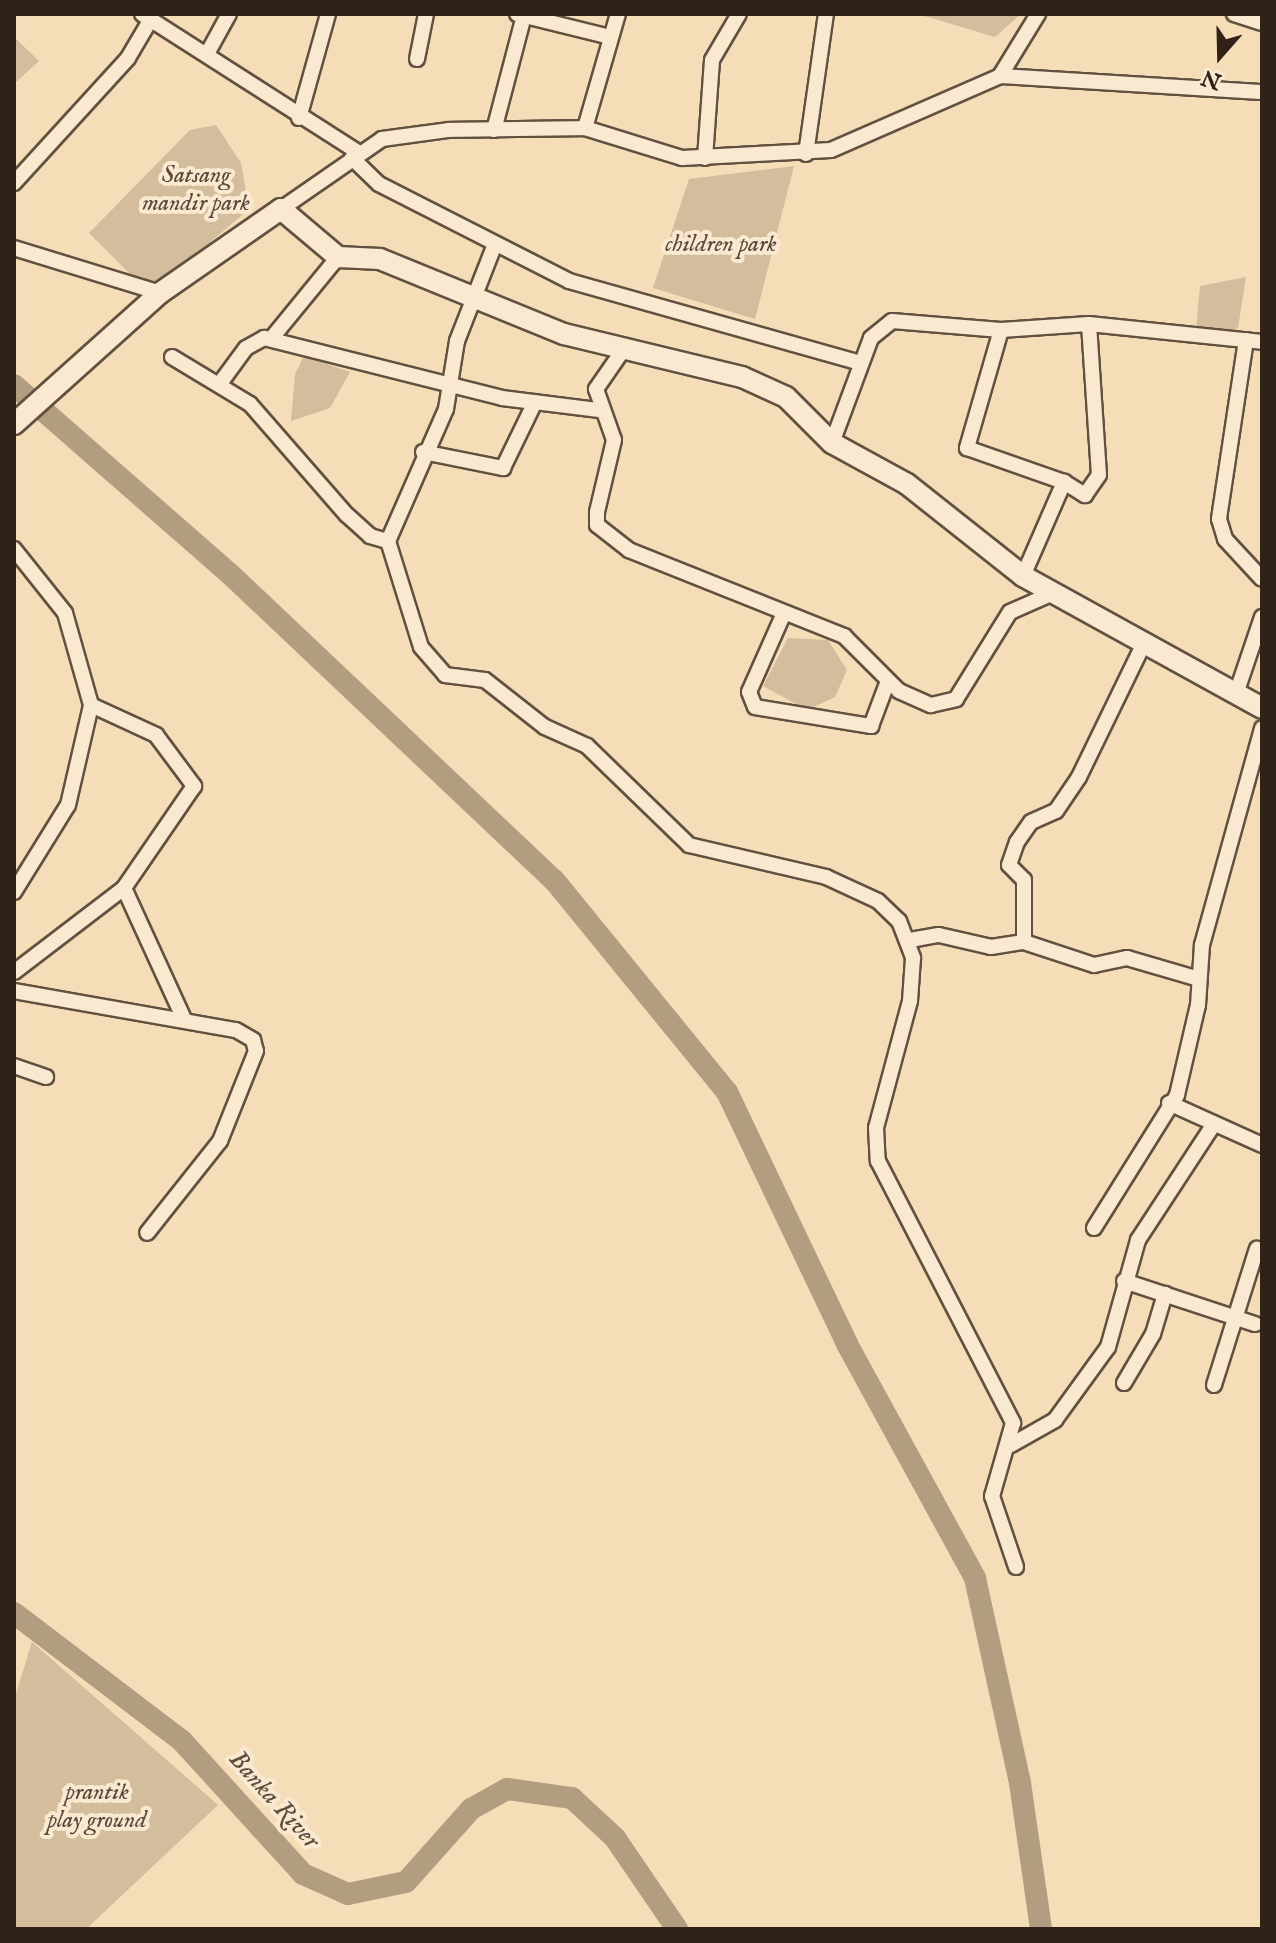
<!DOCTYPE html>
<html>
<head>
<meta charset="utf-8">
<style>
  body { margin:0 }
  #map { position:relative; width:1276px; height:1943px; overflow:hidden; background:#f4ddb7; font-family:"IM FELL English",serif }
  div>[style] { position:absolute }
  .green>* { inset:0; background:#d3bd9c }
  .river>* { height:22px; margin:-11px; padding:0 11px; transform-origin:11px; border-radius:11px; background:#b29d81 }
  .roads { filter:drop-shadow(2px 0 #625140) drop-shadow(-2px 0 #625140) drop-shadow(0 2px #625140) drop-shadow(0 -2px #625140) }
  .street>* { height:14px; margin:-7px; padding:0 7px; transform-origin:7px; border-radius:7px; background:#f8e9d0 }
  .secondary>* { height:20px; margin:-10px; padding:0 10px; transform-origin:10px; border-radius:10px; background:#f8e9d0 }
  span { translate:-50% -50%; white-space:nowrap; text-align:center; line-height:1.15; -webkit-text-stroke:8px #f8e9d0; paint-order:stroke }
  .park-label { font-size:24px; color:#5a4939; font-style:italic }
  .water-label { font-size:26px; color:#5e4d3d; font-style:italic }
  .frame { position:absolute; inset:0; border:16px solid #312218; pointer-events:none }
  .north { position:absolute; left:1180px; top:16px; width:80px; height:80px; -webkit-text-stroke:6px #f8e9d0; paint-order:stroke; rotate:200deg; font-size:22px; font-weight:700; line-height:32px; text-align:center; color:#312218 }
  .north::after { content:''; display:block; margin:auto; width:28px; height:36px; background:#312218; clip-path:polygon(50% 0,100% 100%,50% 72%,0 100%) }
</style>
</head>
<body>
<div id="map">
  <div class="green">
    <div style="clip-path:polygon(918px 14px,1021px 14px,995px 37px)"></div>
    <div style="clip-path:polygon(14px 37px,39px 61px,14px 84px)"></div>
    <div style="clip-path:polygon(216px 125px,241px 163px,249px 209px,150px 294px,89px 233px,190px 130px)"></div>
    <div style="clip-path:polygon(794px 166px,755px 319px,653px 288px,689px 179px)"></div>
    <div style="clip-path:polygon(1246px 277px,1238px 328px,1228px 336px,1196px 330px,1200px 286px)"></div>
    <div style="clip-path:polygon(304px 356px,350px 372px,330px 408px,291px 421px,295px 374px)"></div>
    <div style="clip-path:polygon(788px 638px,828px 640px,847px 670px,835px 697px,807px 710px,763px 686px)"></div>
    <div style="clip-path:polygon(32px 1642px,218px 1805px,86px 1929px,14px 1929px,14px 1700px)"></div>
  </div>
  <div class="river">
    <div style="left:14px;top:385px;width:287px;rotate:41.2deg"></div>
    <div style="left:230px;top:574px;width:446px;rotate:43.4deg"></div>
    <div style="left:554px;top:880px;width:274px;rotate:50.8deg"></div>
    <div style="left:727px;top:1092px;width:279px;rotate:64.5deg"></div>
    <div style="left:847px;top:1344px;width:267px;rotate:61.3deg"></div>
    <div style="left:975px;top:1578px;width:210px;rotate:77.6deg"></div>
    <div style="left:1020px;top:1783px;width:148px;rotate:81.8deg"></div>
    <div style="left:14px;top:1613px;width:211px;rotate:37.3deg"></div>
    <div style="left:182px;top:1741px;width:180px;rotate:47.7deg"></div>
    <div style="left:303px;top:1874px;width:49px;rotate:24deg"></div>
    <div style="left:348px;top:1894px;width:59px;rotate:-11.7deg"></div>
    <div style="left:406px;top:1882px;width:98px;rotate:-48.3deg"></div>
    <div style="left:471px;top:1809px;width:41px;rotate:-29.1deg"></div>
    <div style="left:507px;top:1789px;width:66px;rotate:7.9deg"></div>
    <div style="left:572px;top:1798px;width:59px;rotate:42.9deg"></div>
    <div style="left:615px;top:1838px;width:110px;rotate:55.7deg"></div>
  </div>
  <div class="roads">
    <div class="street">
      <div style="left:142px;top:14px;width:254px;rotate:32.6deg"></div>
      <div style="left:517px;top:14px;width:96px;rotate:13.9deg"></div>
      <div style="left:1234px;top:14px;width:29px;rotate:18deg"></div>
      <div style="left:207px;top:54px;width:46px;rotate:-61.2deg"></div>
      <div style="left:417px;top:59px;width:46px;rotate:-78.7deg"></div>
      <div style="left:1000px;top:76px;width:262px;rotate:3.5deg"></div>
      <div style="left:299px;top:118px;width:108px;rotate:-74.4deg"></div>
      <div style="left:585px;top:128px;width:102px;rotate:17.2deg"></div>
      <div style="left:682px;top:158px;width:149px;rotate:-3.1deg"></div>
      <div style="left:831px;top:150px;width:184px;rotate:-23.6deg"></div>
      <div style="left:1000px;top:76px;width:73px;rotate:-58.5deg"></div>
      <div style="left:494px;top:130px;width:118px;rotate:-75.3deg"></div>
      <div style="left:806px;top:154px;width:141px;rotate:-81.9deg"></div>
      <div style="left:352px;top:158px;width:37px;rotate:44deg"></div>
      <div style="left:379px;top:184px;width:213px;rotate:27deg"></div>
      <div style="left:569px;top:281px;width:302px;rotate:15.7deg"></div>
      <div style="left:705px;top:158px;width:98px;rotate:-85.9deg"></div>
      <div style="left:712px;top:60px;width:53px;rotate:-59.6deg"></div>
      <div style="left:14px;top:183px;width:169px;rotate:-47.6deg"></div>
      <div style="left:128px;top:58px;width:45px;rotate:-59.5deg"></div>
      <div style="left:281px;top:209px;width:123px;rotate:-34.7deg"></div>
      <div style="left:382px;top:139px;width:68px;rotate:-7.7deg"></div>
      <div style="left:449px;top:130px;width:136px;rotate:-0.8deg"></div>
      <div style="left:585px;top:128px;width:119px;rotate:-73.9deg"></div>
      <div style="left:495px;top:244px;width:104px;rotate:111.4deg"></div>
      <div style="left:457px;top:341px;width:69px;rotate:99.2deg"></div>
      <div style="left:446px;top:409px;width:144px;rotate:113.7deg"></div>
      <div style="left:388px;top:541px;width:111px;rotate:72.7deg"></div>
      <div style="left:421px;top:647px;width:37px;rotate:49deg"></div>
      <div style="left:445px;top:675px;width:40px;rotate:7.1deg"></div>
      <div style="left:485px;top:680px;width:76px;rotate:38.1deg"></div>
      <div style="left:545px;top:727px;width:46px;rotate:24.3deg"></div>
      <div style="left:587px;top:746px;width:142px;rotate:44.1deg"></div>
      <div style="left:689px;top:845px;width:141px;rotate:13.1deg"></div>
      <div style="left:826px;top:877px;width:57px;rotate:24.8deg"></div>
      <div style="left:878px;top:901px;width:29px;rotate:44deg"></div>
      <div style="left:899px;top:921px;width:40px;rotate:69deg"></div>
      <div style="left:913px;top:958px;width:43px;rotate:94deg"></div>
      <div style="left:910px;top:1001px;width:131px;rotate:105deg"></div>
      <div style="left:876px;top:1128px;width:33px;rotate:87deg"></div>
      <div style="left:878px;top:1161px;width:295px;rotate:62.7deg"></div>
      <div style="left:1013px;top:1423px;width:76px;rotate:106deg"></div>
      <div style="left:992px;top:1496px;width:75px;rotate:71.3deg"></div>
      <div style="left:14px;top:248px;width:153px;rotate:17.1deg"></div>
      <div style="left:1001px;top:330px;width:123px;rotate:106.1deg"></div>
      <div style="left:967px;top:448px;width:103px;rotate:19.3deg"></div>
      <div style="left:271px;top:339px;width:106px;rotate:-50.7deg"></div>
      <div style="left:1246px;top:340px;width:181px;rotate:98.6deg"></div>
      <div style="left:1219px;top:519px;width:21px;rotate:73deg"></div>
      <div style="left:1225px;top:539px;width:54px;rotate:47.2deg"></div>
      <div style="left:621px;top:353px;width:44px;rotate:124.8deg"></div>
      <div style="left:596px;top:389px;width:54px;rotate:70.6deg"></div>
      <div style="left:614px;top:440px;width:74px;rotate:103.3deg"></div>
      <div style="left:597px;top:512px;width:13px;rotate:90deg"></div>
      <div style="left:597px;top:525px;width:41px;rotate:38deg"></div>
      <div style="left:629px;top:550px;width:232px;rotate:21.8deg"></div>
      <div style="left:844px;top:636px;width:78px;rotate:45deg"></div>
      <div style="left:899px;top:691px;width:35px;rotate:24deg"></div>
      <div style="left:931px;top:705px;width:26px;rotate:-13deg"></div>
      <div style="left:956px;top:699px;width:102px;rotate:-58.2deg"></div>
      <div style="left:1010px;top:612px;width:47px;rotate:-23.8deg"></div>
      <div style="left:172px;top:357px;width:91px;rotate:31.1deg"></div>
      <div style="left:250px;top:404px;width:147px;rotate:48.9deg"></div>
      <div style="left:347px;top:515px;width:31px;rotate:42deg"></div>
      <div style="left:370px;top:536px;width:19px;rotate:16deg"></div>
      <div style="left:221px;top:382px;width:42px;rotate:-53.7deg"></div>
      <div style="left:246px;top:348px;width:21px;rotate:-29deg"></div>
      <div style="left:264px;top:338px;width:245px;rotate:14.1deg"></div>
      <div style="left:502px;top:398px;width:98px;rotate:7.1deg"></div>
      <div style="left:832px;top:443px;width:112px;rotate:-69.6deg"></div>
      <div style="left:871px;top:338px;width:27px;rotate:-39deg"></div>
      <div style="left:892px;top:321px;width:109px;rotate:4.7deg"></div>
      <div style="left:1001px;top:330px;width:88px;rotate:-3.9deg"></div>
      <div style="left:1089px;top:324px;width:174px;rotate:5.9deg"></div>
      <div style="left:423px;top:452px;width:82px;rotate:11.3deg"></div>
      <div style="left:503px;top:468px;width:73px;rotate:-64.1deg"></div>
      <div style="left:14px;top:549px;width:82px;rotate:51.4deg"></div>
      <div style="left:65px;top:613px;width:96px;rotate:74.2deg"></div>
      <div style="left:91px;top:705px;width:72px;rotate:24.8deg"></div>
      <div style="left:156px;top:735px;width:64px;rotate:53.3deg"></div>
      <div style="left:194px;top:786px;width:124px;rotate:124.5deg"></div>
      <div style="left:124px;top:888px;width:138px;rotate:142.6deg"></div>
      <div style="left:1023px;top:576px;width:103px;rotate:-66.4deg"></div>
      <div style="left:1064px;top:482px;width:25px;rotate:32deg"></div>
      <div style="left:1085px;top:495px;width:24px;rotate:-55deg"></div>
      <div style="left:1099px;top:475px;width:151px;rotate:-93.8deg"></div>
      <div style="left:784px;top:613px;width:86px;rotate:113.9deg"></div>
      <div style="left:749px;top:692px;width:16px;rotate:68deg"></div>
      <div style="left:755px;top:707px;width:118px;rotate:9.3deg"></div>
      <div style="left:871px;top:726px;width:48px;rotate:-69.3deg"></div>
      <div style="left:1237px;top:691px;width:78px;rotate:-71.3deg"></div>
      <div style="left:124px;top:888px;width:146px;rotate:65.4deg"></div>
      <div style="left:14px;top:892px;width:102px;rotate:-58.2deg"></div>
      <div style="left:68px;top:805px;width:103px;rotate:-77deg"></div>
      <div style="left:910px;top:940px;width:29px;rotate:-10deg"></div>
      <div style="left:939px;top:935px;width:53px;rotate:13deg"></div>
      <div style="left:991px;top:947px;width:33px;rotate:-9deg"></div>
      <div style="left:1024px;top:942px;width:74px;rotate:18.2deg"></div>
      <div style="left:1094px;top:965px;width:34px;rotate:-12deg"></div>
      <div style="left:1127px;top:958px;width:75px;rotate:16.3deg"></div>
      <div style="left:1024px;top:942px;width:62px;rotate:-90deg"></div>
      <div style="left:1024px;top:880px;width:21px;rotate:-135deg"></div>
      <div style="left:1009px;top:865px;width:24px;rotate:-71deg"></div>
      <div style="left:1017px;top:842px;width:24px;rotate:-55deg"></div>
      <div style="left:1031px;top:822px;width:27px;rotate:-24deg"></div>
      <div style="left:1056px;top:811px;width:41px;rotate:-55.9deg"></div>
      <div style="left:1079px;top:777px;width:149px;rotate:-64.1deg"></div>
      <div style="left:14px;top:991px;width:225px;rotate:10deg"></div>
      <div style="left:236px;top:1030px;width:20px;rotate:30deg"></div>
      <div style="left:253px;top:1040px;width:11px;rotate:75deg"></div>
      <div style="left:256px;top:1051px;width:97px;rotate:111.8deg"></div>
      <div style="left:220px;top:1141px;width:117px;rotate:128.4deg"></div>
      <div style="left:14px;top:1066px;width:34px;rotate:19deg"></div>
      <div style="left:1169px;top:1103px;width:102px;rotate:24.3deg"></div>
      <div style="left:1094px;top:1228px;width:157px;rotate:-58deg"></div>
      <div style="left:1177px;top:1095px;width:92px;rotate:-76.9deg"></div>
      <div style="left:1198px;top:1005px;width:60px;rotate:-86.2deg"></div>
      <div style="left:1202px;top:945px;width:225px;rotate:-74.5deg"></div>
      <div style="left:1124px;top:1281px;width:138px;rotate:18.2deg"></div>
      <div style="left:1124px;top:1383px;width:57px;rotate:-59.4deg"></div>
      <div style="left:1153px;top:1334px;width:42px;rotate:-73.3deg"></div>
      <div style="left:1214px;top:1385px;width:143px;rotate:-72.5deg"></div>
      <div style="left:1011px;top:1445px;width:51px;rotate:-29.6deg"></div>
      <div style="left:1055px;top:1420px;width:90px;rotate:-54deg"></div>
      <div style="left:1108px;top:1347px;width:111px;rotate:-74.3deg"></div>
      <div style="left:1138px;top:1240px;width:139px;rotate:-56.8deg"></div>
    </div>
    <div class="secondary">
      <div style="left:14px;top:424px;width:196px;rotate:-41.9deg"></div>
      <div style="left:160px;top:293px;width:147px;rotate:-34.8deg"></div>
      <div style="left:281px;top:209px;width:75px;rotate:40.1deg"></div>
      <div style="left:338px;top:257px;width:42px;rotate:2.7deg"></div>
      <div style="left:380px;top:259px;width:199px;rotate:22.2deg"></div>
      <div style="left:564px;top:334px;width:183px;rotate:13.6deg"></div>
      <div style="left:742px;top:377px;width:48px;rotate:24.4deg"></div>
      <div style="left:786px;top:397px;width:65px;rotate:45deg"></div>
      <div style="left:832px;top:443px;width:85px;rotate:28.7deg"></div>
      <div style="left:907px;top:484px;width:148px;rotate:38.4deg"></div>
      <div style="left:1023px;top:576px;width:273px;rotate:28.9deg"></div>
    </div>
  </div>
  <div class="park-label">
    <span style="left:196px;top:190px">Satsang<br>mandir park</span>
    <span style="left:721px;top:245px">children park</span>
    <span style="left:97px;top:1807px">prantik<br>play ground</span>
  </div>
  <div class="water-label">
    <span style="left:274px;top:1800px;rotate:48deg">Banka River</span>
  </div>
  <div class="frame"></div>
  <div class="north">N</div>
</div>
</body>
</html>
